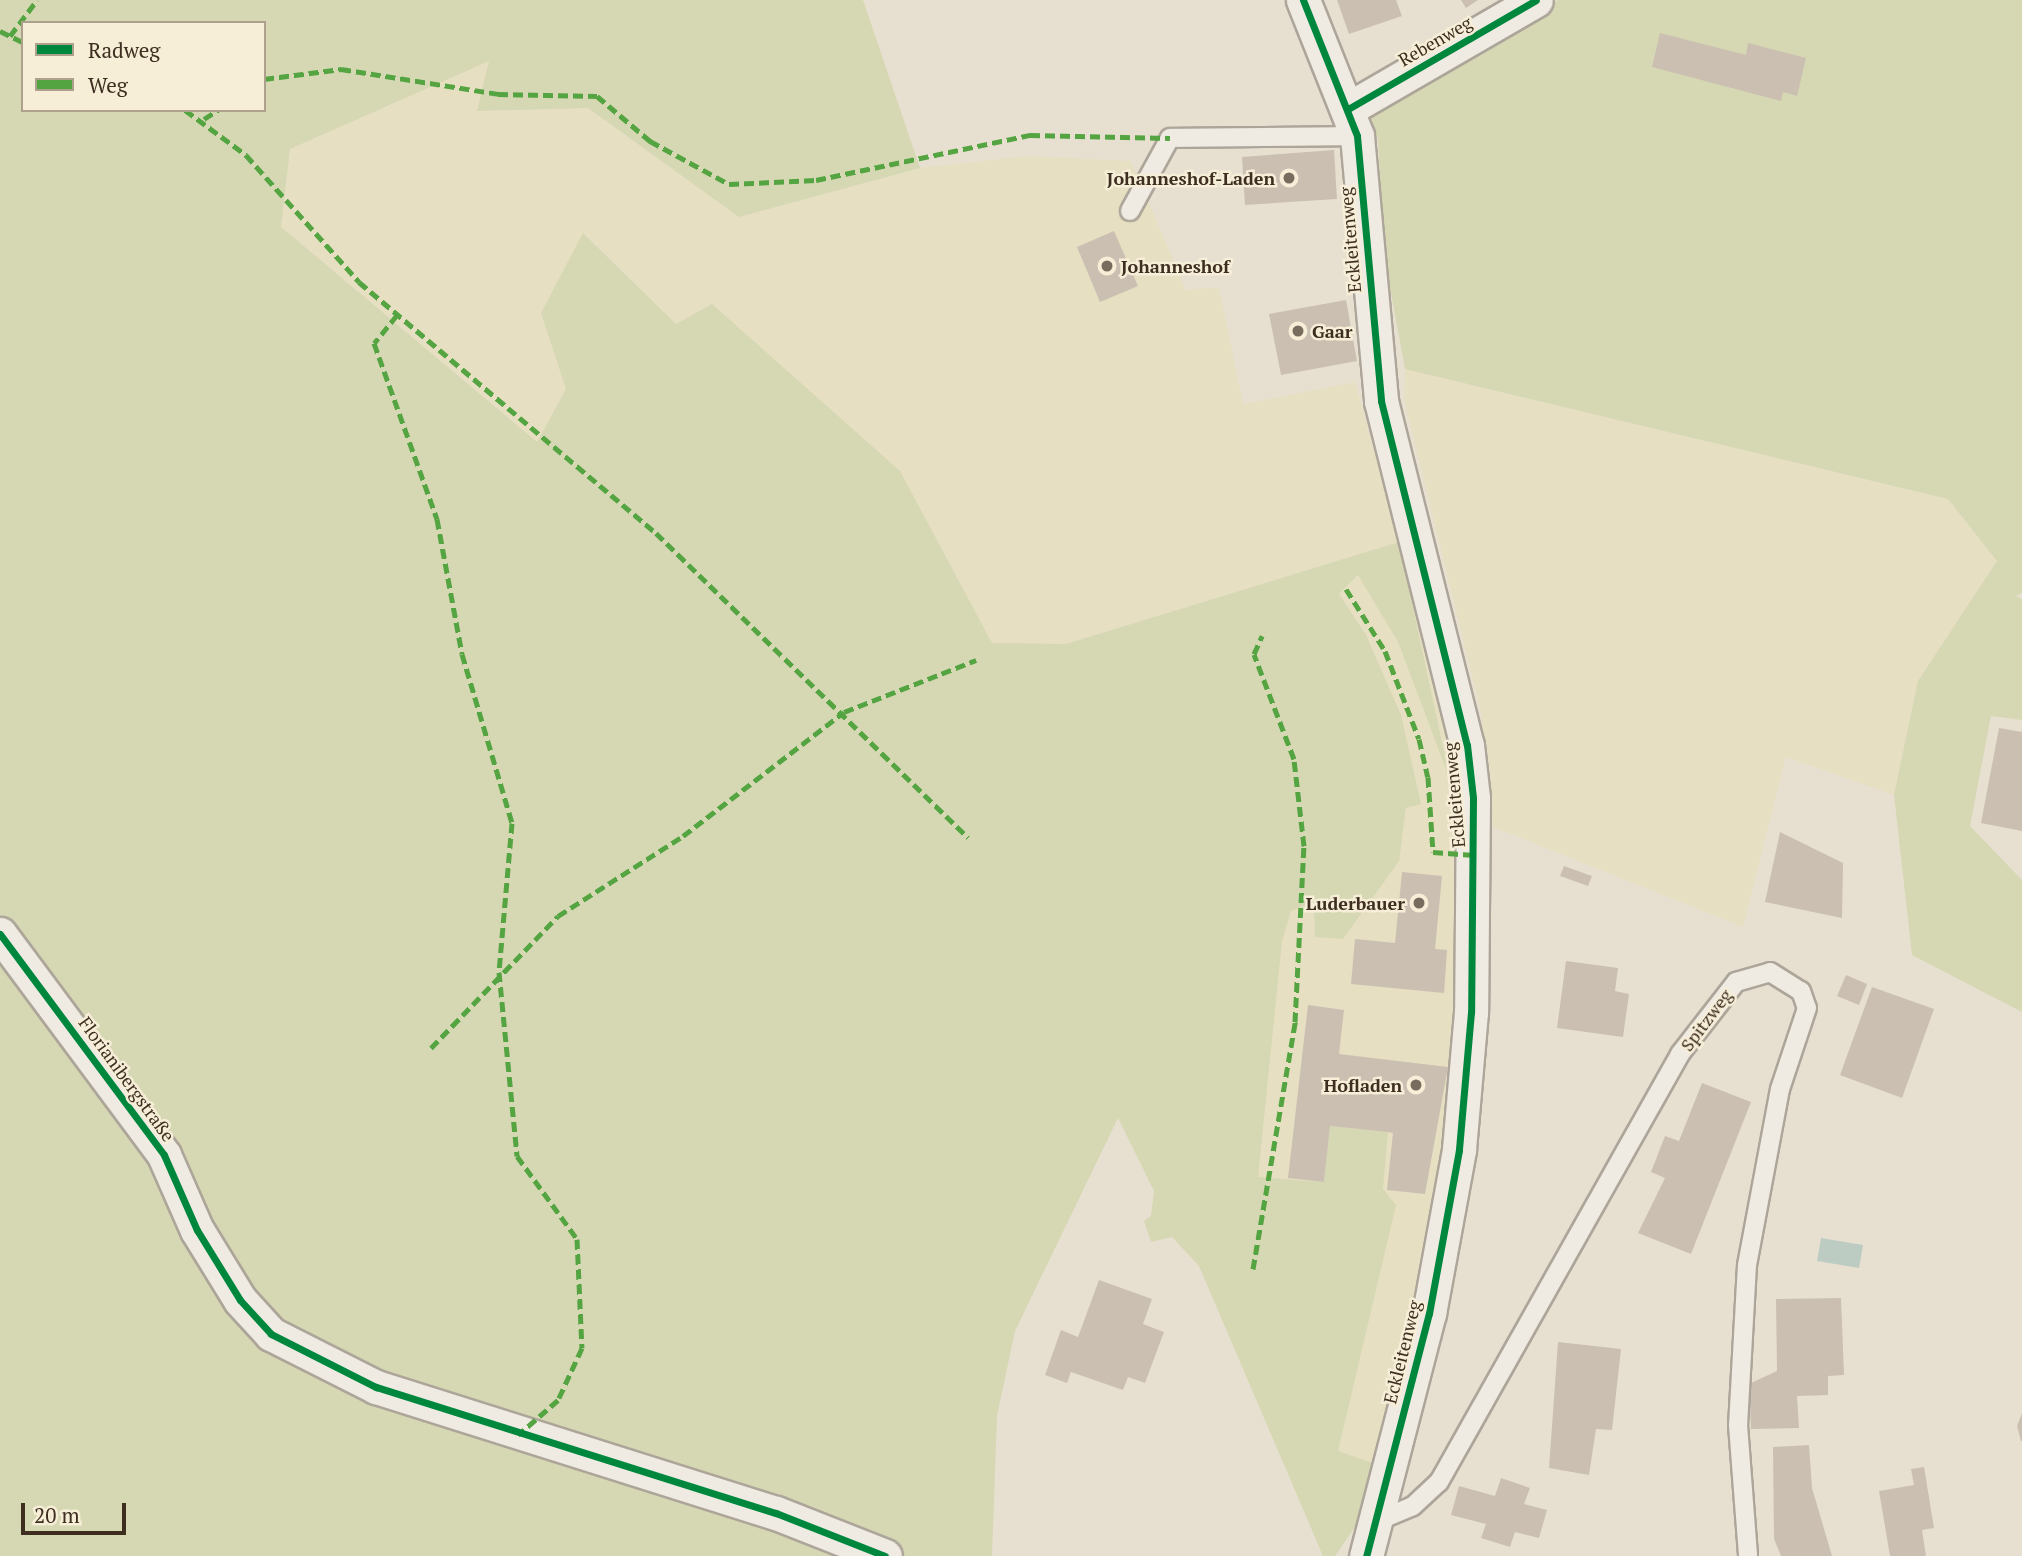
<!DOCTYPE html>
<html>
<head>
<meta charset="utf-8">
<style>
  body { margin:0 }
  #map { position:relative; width:2022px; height:1556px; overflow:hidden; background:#e7e0d1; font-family:"PT Serif",serif }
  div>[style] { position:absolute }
  .farmland>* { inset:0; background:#e6dfc2 }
  .green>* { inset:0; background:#d6d7b3 }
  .water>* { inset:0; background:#bcccc2 }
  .building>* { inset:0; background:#cbbfb2 }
  .roads { filter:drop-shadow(2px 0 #ada599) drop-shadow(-2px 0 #ada599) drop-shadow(0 2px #ada599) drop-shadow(0 -2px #ada599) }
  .lane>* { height:18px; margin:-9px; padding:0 9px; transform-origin:9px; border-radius:9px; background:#efebe3 }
  .street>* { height:33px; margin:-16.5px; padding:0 16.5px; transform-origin:16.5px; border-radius:16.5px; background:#efebe3 }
  .quiet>* { height:5px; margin-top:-2.5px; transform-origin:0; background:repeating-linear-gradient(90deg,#54a441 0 10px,transparent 0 15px) }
  .cycleway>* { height:7px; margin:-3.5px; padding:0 3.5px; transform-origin:3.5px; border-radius:3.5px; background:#00873e }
  .dots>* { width:19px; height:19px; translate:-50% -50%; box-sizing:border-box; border:4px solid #f7eed8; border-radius:50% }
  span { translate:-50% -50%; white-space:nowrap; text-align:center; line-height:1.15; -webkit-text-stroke:5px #f7eed8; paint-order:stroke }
  .street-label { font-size:18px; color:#3d2e20 }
  .poi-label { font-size:18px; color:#3d2e20; font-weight:700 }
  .right { translate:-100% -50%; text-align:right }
  .left { translate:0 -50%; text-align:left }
  .legend { position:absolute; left:21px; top:21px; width:245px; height:91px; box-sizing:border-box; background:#f7eed8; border:2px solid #ada18e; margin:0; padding:9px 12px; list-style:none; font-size:21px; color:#3d2e20 }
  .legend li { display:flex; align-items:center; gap:14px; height:35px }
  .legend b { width:35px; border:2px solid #ada18e }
  .scale { position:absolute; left:21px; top:1503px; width:105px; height:32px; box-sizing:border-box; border:4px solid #3d2e20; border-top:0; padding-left:9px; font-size:21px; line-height:24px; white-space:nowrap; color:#3d2e20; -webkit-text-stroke:5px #f7eed8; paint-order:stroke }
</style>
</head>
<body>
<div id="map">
  <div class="farmland">
    <div style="clip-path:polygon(490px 60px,478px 111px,588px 108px,739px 217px,920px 168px,1027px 156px,1131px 161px,1186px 290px,1219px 287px,1243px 404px,1355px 382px,1399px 542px,1066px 644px,992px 643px,900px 471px,676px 324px,584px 233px,541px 313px,566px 389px,537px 442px,281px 227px,290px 149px)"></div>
    <div style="clip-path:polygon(1405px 369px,1948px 499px,1997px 561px,1918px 681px,1894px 795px,1786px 757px,1743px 927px,1491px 826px,1481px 712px,1404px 399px)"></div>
    <div style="clip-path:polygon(1408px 550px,1463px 791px,1460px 959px,1449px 1140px,1435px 1221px,1361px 1515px,976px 660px,1074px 658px)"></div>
  </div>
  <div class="green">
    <div style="clip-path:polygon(evenodd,0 0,863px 0,920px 168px,739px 217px,588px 108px,477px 111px,489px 61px,290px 149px,281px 227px,537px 442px,566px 389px,541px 313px,583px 233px,676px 324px,712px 304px,900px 471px,992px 643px,1066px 644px,1399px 542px,1450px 780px,1398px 642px,1358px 575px,1339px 594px,1366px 635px,1401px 715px,1421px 804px,1406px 808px,1399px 861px,1343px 939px,1315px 937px,1314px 902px,1291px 911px,1282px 941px,1258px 1177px,1324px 1182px,1330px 1126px,1388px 1132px,1383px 1189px,1396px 1205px,1338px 1451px,1375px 1464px,1359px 1521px,1335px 1556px,1323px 1556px,1199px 1266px,1172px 1237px,1151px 1242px,1144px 1221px,1151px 1216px,1154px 1191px,1118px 1118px,1015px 1331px,997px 1416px,992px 1556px,0 1556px,0 0,23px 23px,264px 23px,264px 110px,23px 110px,23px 23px)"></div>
    <div style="clip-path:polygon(1558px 0,2022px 0,2022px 593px,2016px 596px,2022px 599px,2022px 720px,1991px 716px,1970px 826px,2022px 880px,2022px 1012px,1912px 955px,1894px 795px,1918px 681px,1997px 561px,1948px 499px,1405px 369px,1383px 249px,1378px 139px,1368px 112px)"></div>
  </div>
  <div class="water">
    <div style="clip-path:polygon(1821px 1238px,1863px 1245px,1859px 1268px,1817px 1261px)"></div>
  </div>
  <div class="building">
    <div style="clip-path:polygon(1337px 0,1396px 0,1402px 16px,1349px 34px)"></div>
    <div style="clip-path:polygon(1461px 0,1478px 0,1466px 8px)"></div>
    <div style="clip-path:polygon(1660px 33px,1746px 55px,1748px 43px,1806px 58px,1797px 96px,1783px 92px,1781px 101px,1652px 67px)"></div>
    <div style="clip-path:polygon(1334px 150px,1337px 199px,1245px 205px,1242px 157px)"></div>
    <div style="clip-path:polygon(1114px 231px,1138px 286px,1100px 302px,1077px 247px)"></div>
    <div style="clip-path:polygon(1346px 300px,1357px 361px,1281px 375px,1269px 314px)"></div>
    <div style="clip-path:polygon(1999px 728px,2022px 732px,2022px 831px,1981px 823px)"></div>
    <div style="clip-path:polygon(1780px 832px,1843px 863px,1842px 918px,1765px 902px)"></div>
    <div style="clip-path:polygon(1564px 866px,1592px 876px,1588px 886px,1560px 876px)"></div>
    <div style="clip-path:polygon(1402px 872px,1442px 876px,1435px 949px,1447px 950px,1444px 993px,1351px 984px,1355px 939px,1395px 943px)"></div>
    <div style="clip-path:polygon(1566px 961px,1618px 968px,1615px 991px,1629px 994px,1623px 1037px,1557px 1028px)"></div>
    <div style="clip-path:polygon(1846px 975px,1867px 984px,1859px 1005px,1837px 996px)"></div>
    <div style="clip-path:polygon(1872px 987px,1934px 1009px,1902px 1098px,1840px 1075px)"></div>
    <div style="clip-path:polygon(1308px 1005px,1344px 1010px,1339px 1054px,1448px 1067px,1425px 1194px,1387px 1190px,1393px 1133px,1388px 1132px,1330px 1126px,1324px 1182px,1288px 1178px)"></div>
    <div style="clip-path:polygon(1702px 1083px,1751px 1102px,1691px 1254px,1638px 1233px,1665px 1178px,1651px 1172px,1665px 1136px,1679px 1141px)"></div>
    <div style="clip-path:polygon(1099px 1280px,1152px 1299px,1143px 1324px,1164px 1332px,1145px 1383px,1128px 1377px,1123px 1390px,1071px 1372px,1067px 1383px,1045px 1375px,1061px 1330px,1078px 1337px)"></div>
    <div style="clip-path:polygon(1841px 1298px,1844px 1375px,1828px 1376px,1828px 1395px,1797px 1396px,1799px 1428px,1751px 1429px,1749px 1384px,1777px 1371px,1776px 1299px)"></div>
    <div style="clip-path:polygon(1558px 1342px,1621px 1349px,1612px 1430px,1596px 1429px,1589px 1475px,1549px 1468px)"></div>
    <div style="clip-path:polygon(2022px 1413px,2022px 1441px,2021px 1441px,2017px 1426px)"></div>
    <div style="clip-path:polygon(1809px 1445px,1812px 1488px,1832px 1556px,1781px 1556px,1774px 1539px,1773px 1447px)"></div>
    <div style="clip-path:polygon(1924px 1467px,1934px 1528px,1922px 1530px,1926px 1556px,1890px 1556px,1879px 1491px,1914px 1485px,1911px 1469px)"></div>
    <div style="clip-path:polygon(1501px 1478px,1530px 1488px,1524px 1504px,1547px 1510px,1539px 1538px,1515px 1532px,1510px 1547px,1481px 1538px,1486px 1524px,1451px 1515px,1459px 1486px,1495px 1496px)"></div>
  </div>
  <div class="roads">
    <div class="lane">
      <div style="left:1130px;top:211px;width:83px;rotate:-61.3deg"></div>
      <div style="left:1170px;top:138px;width:187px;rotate:-0.6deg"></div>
      <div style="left:1375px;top:1522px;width:41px;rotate:-22.8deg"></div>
      <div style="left:1413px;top:1506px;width:35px;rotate:-43deg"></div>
      <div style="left:1439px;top:1482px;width:491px;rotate:-60.6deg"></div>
      <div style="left:1680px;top:1054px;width:91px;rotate:-52.1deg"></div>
      <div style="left:1736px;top:982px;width:35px;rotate:-16deg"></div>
      <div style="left:1770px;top:972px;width:36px;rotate:32deg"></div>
      <div style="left:1801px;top:991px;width:18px;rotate:71deg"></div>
      <div style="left:1807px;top:1008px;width:85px;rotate:108.4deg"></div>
      <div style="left:1780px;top:1089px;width:179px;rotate:100.6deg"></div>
      <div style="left:1747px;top:1265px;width:160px;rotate:93.2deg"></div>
      <div style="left:1738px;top:1425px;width:131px;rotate:85.6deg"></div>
    </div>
    <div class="street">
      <div style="left:1303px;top:0;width:146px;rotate:68.3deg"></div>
      <div style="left:1357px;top:136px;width:266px;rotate:84.8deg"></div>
      <div style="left:1381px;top:401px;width:355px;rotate:76deg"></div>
      <div style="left:1467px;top:745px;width:53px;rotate:83.5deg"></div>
      <div style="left:1473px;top:798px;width:214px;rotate:90.5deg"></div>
      <div style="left:1471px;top:1012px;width:139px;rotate:95deg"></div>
      <div style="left:1459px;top:1150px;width:166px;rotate:100.4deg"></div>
      <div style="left:1429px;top:1313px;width:251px;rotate:104.5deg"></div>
      <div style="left:1348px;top:109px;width:217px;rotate:-30.1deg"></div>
      <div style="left:0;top:934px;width:275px;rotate:53.4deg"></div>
      <div style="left:164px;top:1155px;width:82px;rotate:66.3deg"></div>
      <div style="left:197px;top:1230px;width:82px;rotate:58.4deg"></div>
      <div style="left:240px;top:1300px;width:46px;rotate:47.6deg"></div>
      <div style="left:271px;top:1334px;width:118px;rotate:26.8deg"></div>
      <div style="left:376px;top:1387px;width:419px;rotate:17.5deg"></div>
      <div style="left:776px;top:1513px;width:117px;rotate:21.5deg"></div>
    </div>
  </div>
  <div class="quiet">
    <div style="left:0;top:31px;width:25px;rotate:26deg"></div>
    <div style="left:10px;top:36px;width:45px;rotate:-53.1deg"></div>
    <div style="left:264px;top:79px;width:78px;rotate:-7.4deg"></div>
    <div style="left:341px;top:69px;width:159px;rotate:9deg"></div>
    <div style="left:498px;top:94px;width:99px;rotate:1.2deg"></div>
    <div style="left:597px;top:96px;width:70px;rotate:40.3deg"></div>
    <div style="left:650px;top:141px;width:90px;rotate:28.6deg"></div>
    <div style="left:729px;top:184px;width:87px;rotate:-2.6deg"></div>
    <div style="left:816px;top:180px;width:219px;rotate:-11.9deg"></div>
    <div style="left:1030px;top:135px;width:140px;rotate:1.2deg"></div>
    <div style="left:185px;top:110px;width:76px;rotate:36.4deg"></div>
    <div style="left:246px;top:155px;width:170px;rotate:48.3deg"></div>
    <div style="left:359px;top:282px;width:389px;rotate:40.2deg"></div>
    <div style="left:656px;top:533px;width:436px;rotate:44.3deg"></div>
    <div style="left:204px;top:119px;width:17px;rotate:-33deg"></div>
    <div style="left:397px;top:315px;width:36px;rotate:129deg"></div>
    <div style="left:374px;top:343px;width:187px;rotate:70.3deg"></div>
    <div style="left:437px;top:519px;width:137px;rotate:79.5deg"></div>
    <div style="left:462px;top:654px;width:176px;rotate:73.5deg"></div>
    <div style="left:512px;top:823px;width:150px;rotate:95deg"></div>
    <div style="left:499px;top:972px;width:185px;rotate:84.4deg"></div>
    <div style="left:517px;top:1156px;width:102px;rotate:54.1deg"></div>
    <div style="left:577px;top:1239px;width:109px;rotate:87.4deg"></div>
    <div style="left:582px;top:1348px;width:57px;rotate:114.8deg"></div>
    <div style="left:558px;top:1400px;width:53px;rotate:138.8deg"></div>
    <div style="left:1346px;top:589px;width:73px;rotate:57.8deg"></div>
    <div style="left:1385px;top:651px;width:94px;rotate:68.9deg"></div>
    <div style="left:1419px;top:739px;width:39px;rotate:77deg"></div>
    <div style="left:1428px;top:777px;width:75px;rotate:86.2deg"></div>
    <div style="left:1433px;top:852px;width:41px;rotate:4.2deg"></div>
    <div style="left:431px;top:1048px;width:183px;rotate:-46.1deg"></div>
    <div style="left:558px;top:916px;width:148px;rotate:-32.6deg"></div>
    <div style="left:683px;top:836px;width:203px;rotate:-37.6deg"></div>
    <div style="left:844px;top:712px;width:142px;rotate:-21.5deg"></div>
    <div style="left:1253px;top:1269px;width:251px;rotate:-80.3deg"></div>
    <div style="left:1295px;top:1022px;width:176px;rotate:-87.1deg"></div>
    <div style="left:1304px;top:846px;width:88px;rotate:-96.6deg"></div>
    <div style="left:1294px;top:759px;width:112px;rotate:-110.9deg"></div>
    <div style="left:1254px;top:654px;width:20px;rotate:-66deg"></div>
  </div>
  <div class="cycleway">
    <div style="left:1303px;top:0;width:146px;rotate:68.3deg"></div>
    <div style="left:1357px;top:136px;width:266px;rotate:84.8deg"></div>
    <div style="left:1381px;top:401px;width:355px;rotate:76deg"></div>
    <div style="left:1467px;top:745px;width:53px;rotate:83.5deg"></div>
    <div style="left:1473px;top:798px;width:214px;rotate:90.5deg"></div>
    <div style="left:1471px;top:1012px;width:139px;rotate:95deg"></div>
    <div style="left:1459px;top:1150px;width:166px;rotate:100.4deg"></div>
    <div style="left:1429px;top:1313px;width:251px;rotate:104.5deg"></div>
    <div style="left:1348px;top:109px;width:217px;rotate:-30.1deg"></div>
    <div style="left:0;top:934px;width:275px;rotate:53.4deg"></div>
    <div style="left:164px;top:1155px;width:82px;rotate:66.3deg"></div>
    <div style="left:197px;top:1230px;width:82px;rotate:58.4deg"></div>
    <div style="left:240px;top:1300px;width:46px;rotate:47.6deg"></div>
    <div style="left:271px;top:1334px;width:118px;rotate:26.8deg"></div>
    <div style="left:376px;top:1387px;width:419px;rotate:17.5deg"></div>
    <div style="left:776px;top:1513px;width:117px;rotate:21.5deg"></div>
  </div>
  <div class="dots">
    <div style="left:1289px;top:178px;background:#786c5e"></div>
    <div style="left:1107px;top:266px;background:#786c5e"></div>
    <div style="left:1298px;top:331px;background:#786c5e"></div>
    <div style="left:1419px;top:903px;background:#786c5e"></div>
    <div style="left:1416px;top:1085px;background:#786c5e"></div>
  </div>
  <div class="street-label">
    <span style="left:1435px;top:41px;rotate:-30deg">Rebenweg</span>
    <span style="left:1350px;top:240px;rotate:-95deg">Eckleitenweg</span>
    <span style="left:1454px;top:795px;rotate:-95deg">Eckleitenweg</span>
    <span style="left:1706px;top:1020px;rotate:-53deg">Spitzweg</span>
    <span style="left:127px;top:1079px;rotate:54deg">Florianibergstraße</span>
    <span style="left:1402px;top:1352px;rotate:-76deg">Eckleitenweg</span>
  </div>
  <div class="poi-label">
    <span class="right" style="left:1275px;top:178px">Johanneshof-Laden</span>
    <span class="left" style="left:1121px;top:266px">Johanneshof</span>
    <span class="left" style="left:1312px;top:331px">Gaar</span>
    <span class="right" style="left:1405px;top:903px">Luderbauer</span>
    <span class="right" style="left:1402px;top:1085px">Hofladen</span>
  </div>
  <ul class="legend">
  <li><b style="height:9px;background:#00873e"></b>Radweg</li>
  <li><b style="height:9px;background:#54a441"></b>Weg</li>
  </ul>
  <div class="scale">20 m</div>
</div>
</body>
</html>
